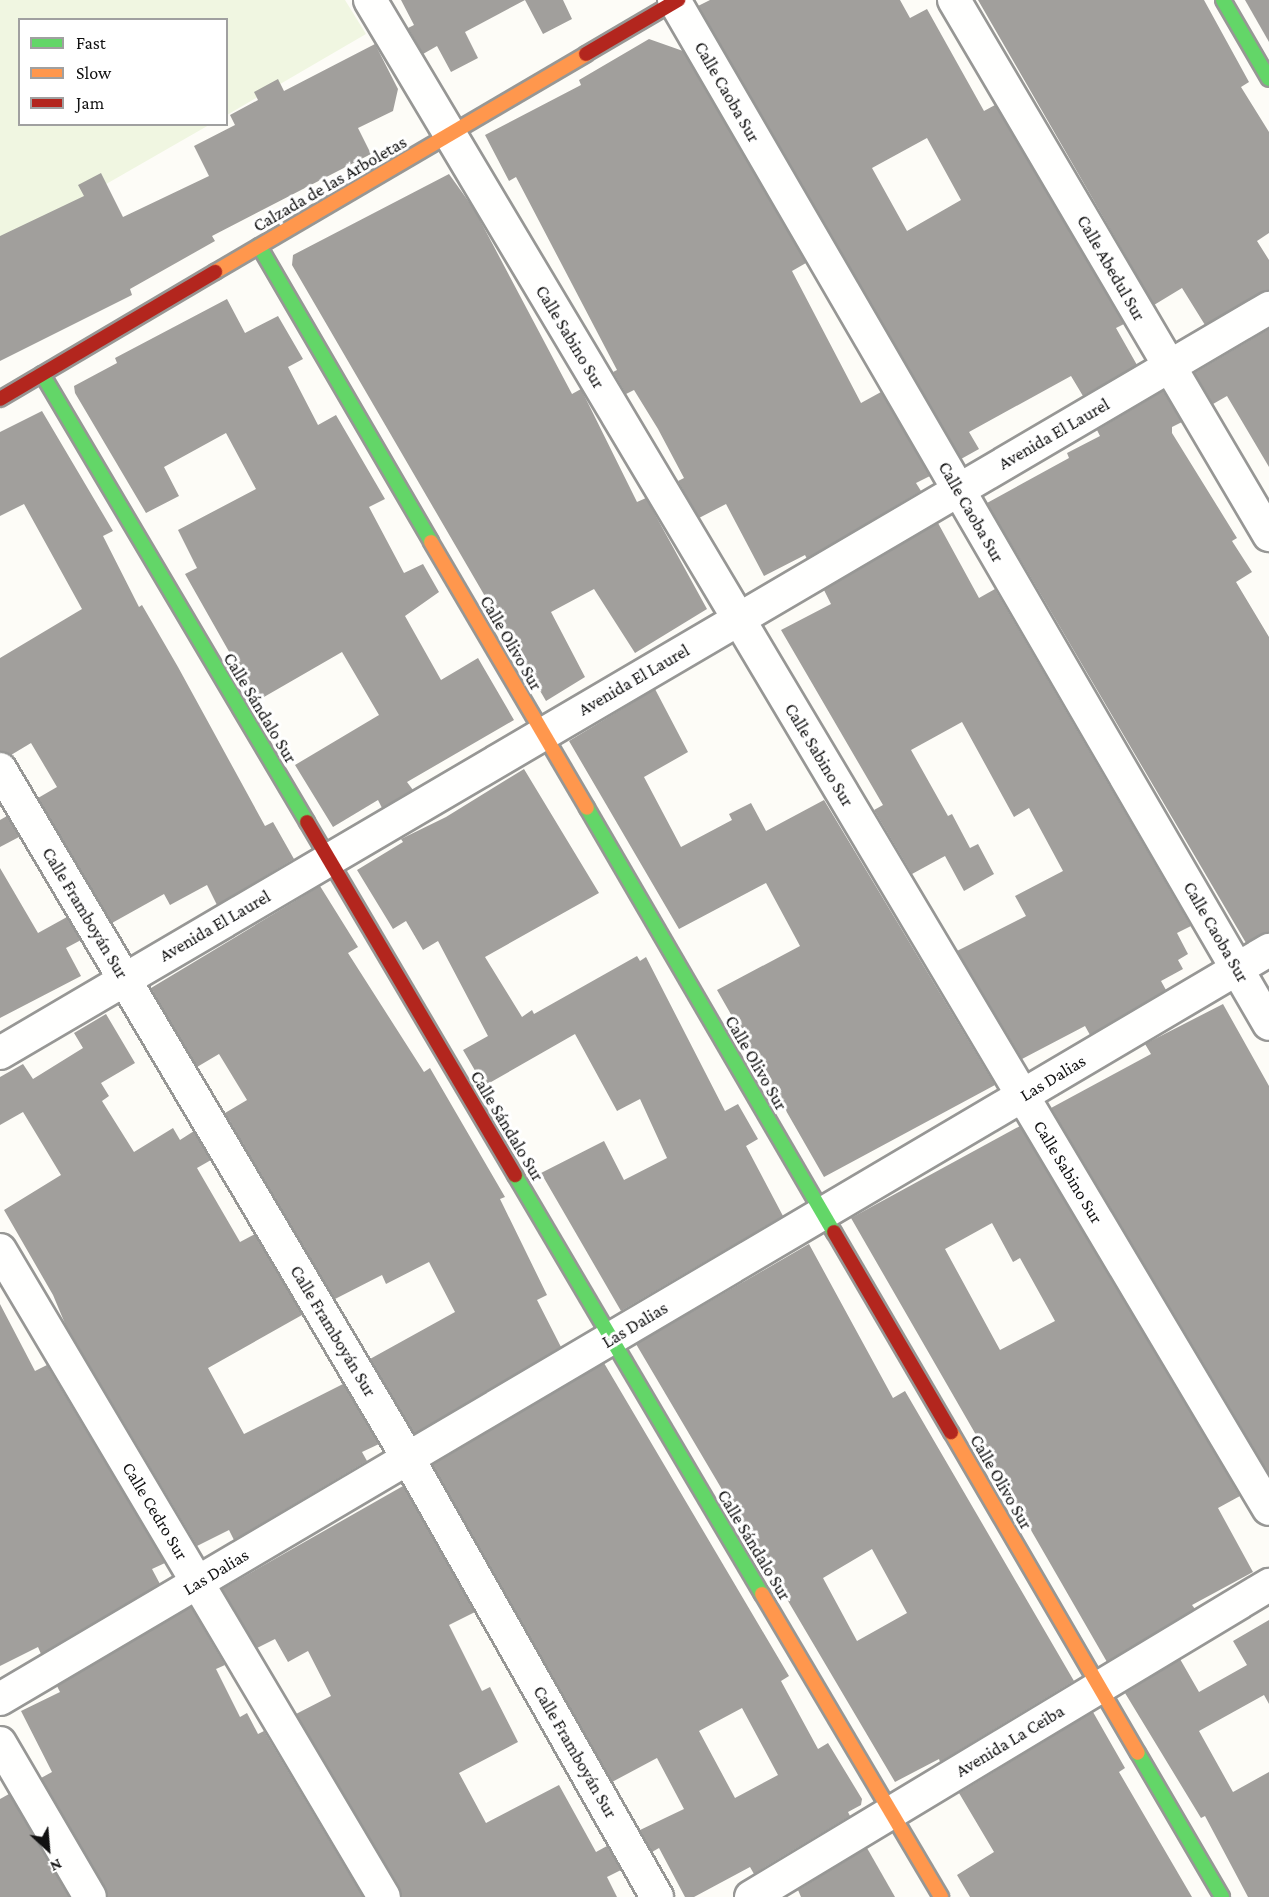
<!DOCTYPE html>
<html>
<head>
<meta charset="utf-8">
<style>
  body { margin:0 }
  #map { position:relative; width:1269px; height:1897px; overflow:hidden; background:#fdfcf7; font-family:"Crimson Pro",serif }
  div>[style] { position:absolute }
  .pitch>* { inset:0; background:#f0f6e1 }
  .building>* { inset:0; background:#a19f9c }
  .roads { filter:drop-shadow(2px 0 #979795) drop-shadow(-2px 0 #979795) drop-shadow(0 2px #979795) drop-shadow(0 -2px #979795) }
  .street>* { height:32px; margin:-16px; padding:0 16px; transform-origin:16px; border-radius:16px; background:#fffffe }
  .fast>* { height:14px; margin:-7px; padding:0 7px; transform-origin:7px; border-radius:7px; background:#63d668 }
  .slow>* { height:14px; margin:-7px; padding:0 7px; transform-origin:7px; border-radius:7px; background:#ff974d }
  .jam>* { height:14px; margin:-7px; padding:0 7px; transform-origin:7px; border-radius:7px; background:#b3261e }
  span { translate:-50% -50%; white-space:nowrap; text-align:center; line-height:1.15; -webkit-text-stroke:6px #fff; paint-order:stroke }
  .street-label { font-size:18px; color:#111 }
  .legend { position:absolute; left:18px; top:18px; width:210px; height:108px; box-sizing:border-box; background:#fff; border:2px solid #a0a0a0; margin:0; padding:8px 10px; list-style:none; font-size:18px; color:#111 }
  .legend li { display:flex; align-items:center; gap:12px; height:30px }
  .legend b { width:30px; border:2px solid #a0a0a0 }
  .north { position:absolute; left:18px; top:1819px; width:60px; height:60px; -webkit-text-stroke:4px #fff; paint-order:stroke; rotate:154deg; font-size:16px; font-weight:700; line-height:24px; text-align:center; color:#111 }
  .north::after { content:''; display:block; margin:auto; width:21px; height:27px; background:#111; clip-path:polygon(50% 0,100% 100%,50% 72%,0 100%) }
</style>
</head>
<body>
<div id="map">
  <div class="pitch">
    <div style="clip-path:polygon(0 0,345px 0,366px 34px,227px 115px,226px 20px,20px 20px,20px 124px,209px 125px,0 245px)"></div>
  </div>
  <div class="building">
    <div style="clip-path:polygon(401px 0,563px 0,572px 19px,543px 34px,525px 0,465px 32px,478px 58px,451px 72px,437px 46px,423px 54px,408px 28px,414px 25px)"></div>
    <div style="clip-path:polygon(evenodd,710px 0,900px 0,910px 18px,927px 9px,984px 111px,995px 105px,1124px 324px,1116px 328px,1137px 365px,1083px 396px,1071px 376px,969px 432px,979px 449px,961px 459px,698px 6px,710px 0,927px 138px,961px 200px,907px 231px,872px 168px,927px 138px)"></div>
    <div style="clip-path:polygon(978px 0,1204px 0,1249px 82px,1241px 87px,1269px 132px,1269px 233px,1257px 241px,1269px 260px,1269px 290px,1205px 325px,1182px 288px,1154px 305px)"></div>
    <div style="clip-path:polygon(1245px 0,1269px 0,1269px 42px)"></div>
    <div style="clip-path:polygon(649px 39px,683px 51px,806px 263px,792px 271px,861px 403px,881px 392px,930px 476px,916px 483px,921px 491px,807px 559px,805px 555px,764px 576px,726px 504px,699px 518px,678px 481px,684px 478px,658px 429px,634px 390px,626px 394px,613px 372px,617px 370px,516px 177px,509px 181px,485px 135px,581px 85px,579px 80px)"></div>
    <div style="clip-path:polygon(375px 44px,398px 89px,393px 111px,358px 128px,371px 154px,212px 236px,215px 241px,130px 289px,132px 295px,0 361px,0 236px,84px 196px,78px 185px,101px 173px,123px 217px,209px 176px,194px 146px,235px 125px,230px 115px,258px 100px,254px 92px,278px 79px,284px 91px)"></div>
    <div style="clip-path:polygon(449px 174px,474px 209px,572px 394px,581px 389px,637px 502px,646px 498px,707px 609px,635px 653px,594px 589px,551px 612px,585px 677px,546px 701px,292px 265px,293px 255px)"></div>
    <div style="clip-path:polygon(227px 299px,245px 333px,278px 316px,303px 359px,288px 367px,318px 425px,336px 415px,385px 499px,369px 507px,404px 573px,423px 564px,439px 592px,405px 616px,441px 680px,478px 658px,514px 720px,407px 782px,413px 790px,382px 808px,378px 800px,333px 827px,295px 765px,379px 715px,342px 652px,257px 701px,185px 574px,197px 568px,178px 530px,256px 489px,226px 433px,164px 467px,179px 496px,146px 513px,75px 393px,74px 386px,117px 363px,115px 358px)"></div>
    <div style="clip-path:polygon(1269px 329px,1269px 467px,1227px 396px,1213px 404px,1194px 373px)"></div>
    <div style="clip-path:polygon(1163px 391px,1182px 422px,1172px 427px,1172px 433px,1237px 538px,1232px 541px,1252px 572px,1236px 582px,1269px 637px,1269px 932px,1246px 943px,987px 503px,1069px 458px,1067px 453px,1100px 436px,1097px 430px)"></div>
    <div style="clip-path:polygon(42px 411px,113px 531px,103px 536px,139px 607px,142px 605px,178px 667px,265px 826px,273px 822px,294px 859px,217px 905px,207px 885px,170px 905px,164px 894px,112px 923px,38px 798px,57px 787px,31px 743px,11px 755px,0 751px,0 658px,82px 609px,24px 504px,0 516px,0 432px)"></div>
    <div style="clip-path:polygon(938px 523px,979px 598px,995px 589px,1191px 926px,1177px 933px,1188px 954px,1178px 960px,1183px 969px,1161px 981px,1166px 990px,1090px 1035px,1085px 1026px,1022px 1059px,957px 951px,1026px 916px,1015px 896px,1063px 871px,1029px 808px,1014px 817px,962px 722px,911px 750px,948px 816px,952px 814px,970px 848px,978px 844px,994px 874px,964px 891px,945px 856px,912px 874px,874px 810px,883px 805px,781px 630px,831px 604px,824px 590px)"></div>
    <div style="clip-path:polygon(655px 689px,688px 752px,644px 777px,681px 847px,732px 820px,729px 814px,751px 803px,766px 831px,824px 800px,995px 1085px,824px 1177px,717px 990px,800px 946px,766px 883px,679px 929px,569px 741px)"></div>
    <div style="clip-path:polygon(524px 769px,599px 893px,485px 957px,522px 1017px,532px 1010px,534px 1014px,637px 956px,640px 961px,646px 957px,725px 1111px,738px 1104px,758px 1139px,746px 1146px,783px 1216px,621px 1311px,541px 1173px,604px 1141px,624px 1180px,667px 1158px,640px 1099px,617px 1111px,575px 1034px,484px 1086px,463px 1050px,488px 1036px,438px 941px,423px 950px,406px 921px,393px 929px,357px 870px,403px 842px,401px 839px,446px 817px)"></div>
    <div style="clip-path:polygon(7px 816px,19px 837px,0 847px,0 820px)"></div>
    <div style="clip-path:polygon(0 868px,38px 933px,67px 917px,81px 940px,66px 948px,81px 976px,0 1018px)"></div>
    <div style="clip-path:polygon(320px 886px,358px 947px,348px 953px,424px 1072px,430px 1068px,505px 1197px,500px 1199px,547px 1295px,537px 1300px,561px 1347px,414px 1434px,370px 1359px,455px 1312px,429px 1262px,386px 1284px,382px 1275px,335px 1299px,225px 1113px,247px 1100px,219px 1054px,197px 1067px,151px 988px)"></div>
    <div style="clip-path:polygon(1223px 1004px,1269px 1086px,1269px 1474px,1051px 1108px,1151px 1054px,1145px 1044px)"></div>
    <div style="clip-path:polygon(106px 1014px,135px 1063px,101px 1083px,109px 1096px,102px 1101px,134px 1152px,173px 1128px,180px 1140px,194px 1131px,211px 1160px,197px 1168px,240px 1242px,255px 1234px,302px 1315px,208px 1368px,244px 1434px,343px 1384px,379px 1444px,362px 1452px,367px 1461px,234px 1540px,229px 1530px,197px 1546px,66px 1326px,53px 1295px,4px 1210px,61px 1175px,23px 1112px,0 1125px,0 1077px,23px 1064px,33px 1079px,83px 1048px,74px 1033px)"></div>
    <div style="clip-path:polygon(evenodd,1020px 1126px,1240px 1496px,1218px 1508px,1253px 1572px,1192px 1605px,1195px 1609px,1107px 1662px,851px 1218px,1020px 1126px,992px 1223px,1013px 1262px,1020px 1258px,1055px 1321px,1000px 1350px,945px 1249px,992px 1223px)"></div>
    <div style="clip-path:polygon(evenodd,809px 1244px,893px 1398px,905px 1391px,1074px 1681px,940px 1762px,939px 1759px,895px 1782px,636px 1344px,809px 1244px,872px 1549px,907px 1613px,857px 1641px,823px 1578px,872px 1549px)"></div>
    <div style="clip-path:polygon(0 1304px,35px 1371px,47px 1365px,165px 1563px,152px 1569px,160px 1584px,41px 1654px,38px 1647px,0 1666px)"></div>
    <div style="clip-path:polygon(evenodd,604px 1363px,789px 1676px,781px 1681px,818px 1749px,828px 1743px,862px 1799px,861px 1805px,848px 1812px,850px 1816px,765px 1867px,754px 1874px,750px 1867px,694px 1897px,685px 1897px,659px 1848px,652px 1852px,640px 1830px,684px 1809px,657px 1758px,612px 1782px,432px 1465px,604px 1363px,742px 1708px,778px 1775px,735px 1798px,699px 1731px,742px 1708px)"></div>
    <div style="clip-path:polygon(403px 1486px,475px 1612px,449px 1625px,482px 1691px,490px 1687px,518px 1742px,459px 1773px,486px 1823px,559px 1785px,596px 1852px,607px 1846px,621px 1870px,607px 1877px,617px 1897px,402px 1897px,296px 1714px,331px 1696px,308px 1651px,288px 1662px,275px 1639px,257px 1648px,222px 1589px)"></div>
    <div style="clip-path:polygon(191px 1607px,225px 1665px,216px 1669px,240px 1717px,247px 1713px,258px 1734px,264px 1731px,363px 1897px,108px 1897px,41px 1778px,52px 1772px,21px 1711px,60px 1692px,57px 1686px)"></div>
    <div style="clip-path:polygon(1269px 1620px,1269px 1704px,1264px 1695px,1199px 1731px,1233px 1792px,1269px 1772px,1269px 1897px,1248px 1897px,1205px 1816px,1201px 1818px,1125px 1693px,1180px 1659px,1199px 1692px,1247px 1665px,1233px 1641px)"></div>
    <div style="clip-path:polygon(1093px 1712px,1125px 1768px,1119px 1772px,1192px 1897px,970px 1897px,957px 1875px,994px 1852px,959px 1793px)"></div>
    <div style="clip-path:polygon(9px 1794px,69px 1897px,0 1897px,0 1799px)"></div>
    <div style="clip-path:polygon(867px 1848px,895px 1897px,801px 1897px,798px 1890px)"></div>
  </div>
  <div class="roads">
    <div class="street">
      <div style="left:370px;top:0;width:1756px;rotate:59.22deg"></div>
      <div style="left:674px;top:0;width:1184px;rotate:59.84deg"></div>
      <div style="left:954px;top:0;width:621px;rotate:59.51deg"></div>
      <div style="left:0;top:769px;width:801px;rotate:59.37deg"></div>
      <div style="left:408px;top:1458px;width:505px;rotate:60.44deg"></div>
      <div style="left:0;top:1053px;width:1472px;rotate:-30.42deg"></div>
      <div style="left:0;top:1250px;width:752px;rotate:59.31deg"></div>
      <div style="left:0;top:1699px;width:1474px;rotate:-30.55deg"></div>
      <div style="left:0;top:1743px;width:178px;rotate:59.7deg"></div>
      <div style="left:751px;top:1897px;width:605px;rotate:-31.06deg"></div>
    </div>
    <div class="fast">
      <div style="left:1223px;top:0;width:91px;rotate:59.8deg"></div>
      <div style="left:259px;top:246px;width:342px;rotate:59.8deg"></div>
      <div style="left:42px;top:374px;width:521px;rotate:59.39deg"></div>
      <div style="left:587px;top:808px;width:491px;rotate:59.8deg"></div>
      <div style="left:515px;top:1175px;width:486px;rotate:59.5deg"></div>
      <div style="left:1138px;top:1753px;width:167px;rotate:59.7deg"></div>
    </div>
    <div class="slow">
      <div style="left:215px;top:272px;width:430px;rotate:-30.4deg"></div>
      <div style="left:431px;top:542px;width:308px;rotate:59.6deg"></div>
      <div style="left:951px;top:1432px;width:371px;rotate:59.8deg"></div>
      <div style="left:762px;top:1594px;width:352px;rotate:59.4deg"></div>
    </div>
    <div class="jam">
      <div style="left:586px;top:54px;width:107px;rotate:-30.4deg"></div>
      <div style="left:0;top:399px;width:250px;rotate:-30.6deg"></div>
      <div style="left:307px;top:822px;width:410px;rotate:59.5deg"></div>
      <div style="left:834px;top:1232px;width:232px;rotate:59.7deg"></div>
    </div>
  </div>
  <div class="street-label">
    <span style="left:727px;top:92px;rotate:60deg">Calle Caoba Sur</span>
    <span style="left:330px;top:184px;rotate:-30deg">Calzada de las Arboletas</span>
    <span style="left:1111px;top:268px;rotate:60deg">Calle Abedul Sur</span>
    <span style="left:570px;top:337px;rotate:59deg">Calle Sabino Sur</span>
    <span style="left:1054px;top:434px;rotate:-30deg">Avenida El Laurel</span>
    <span style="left:971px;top:512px;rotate:60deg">Calle Caoba Sur</span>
    <span style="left:511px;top:643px;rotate:60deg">Calle Olivo Sur</span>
    <span style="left:634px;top:680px;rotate:-30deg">Avenida El Laurel</span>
    <span style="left:260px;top:708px;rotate:59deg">Calle Sándalo Sur</span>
    <span style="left:819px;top:755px;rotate:59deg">Calle Sabino Sur</span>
    <span style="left:85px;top:913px;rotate:59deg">Calle Framboyán Sur</span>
    <span style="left:215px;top:926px;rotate:-30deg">Avenida El Laurel</span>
    <span style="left:1216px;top:932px;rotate:60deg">Calle Caoba Sur</span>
    <span style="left:756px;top:1063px;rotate:60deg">Calle Olivo Sur</span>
    <span style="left:1053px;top:1078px;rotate:-31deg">Las Dalias</span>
    <span style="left:507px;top:1126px;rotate:59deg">Calle Sándalo Sur</span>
    <span style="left:1068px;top:1172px;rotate:59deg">Calle Sabino Sur</span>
    <span style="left:635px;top:1325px;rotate:-31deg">Las Dalias</span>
    <span style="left:333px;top:1331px;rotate:59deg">Calle Framboyán Sur</span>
    <span style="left:1001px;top:1482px;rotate:60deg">Calle Olivo Sur</span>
    <span style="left:155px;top:1511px;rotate:59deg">Calle Cedro Sur</span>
    <span style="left:754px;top:1545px;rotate:59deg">Calle Sándalo Sur</span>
    <span style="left:216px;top:1572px;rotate:-31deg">Las Dalias</span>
    <span style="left:1010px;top:1741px;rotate:-31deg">Avenida La Ceiba</span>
    <span style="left:575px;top:1752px;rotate:60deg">Calle Framboyán Sur</span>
  </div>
  <ul class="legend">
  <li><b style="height:8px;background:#63d668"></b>Fast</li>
  <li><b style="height:8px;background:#ff974d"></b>Slow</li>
  <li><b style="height:8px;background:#b3261e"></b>Jam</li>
  </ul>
  <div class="north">N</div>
</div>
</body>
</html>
